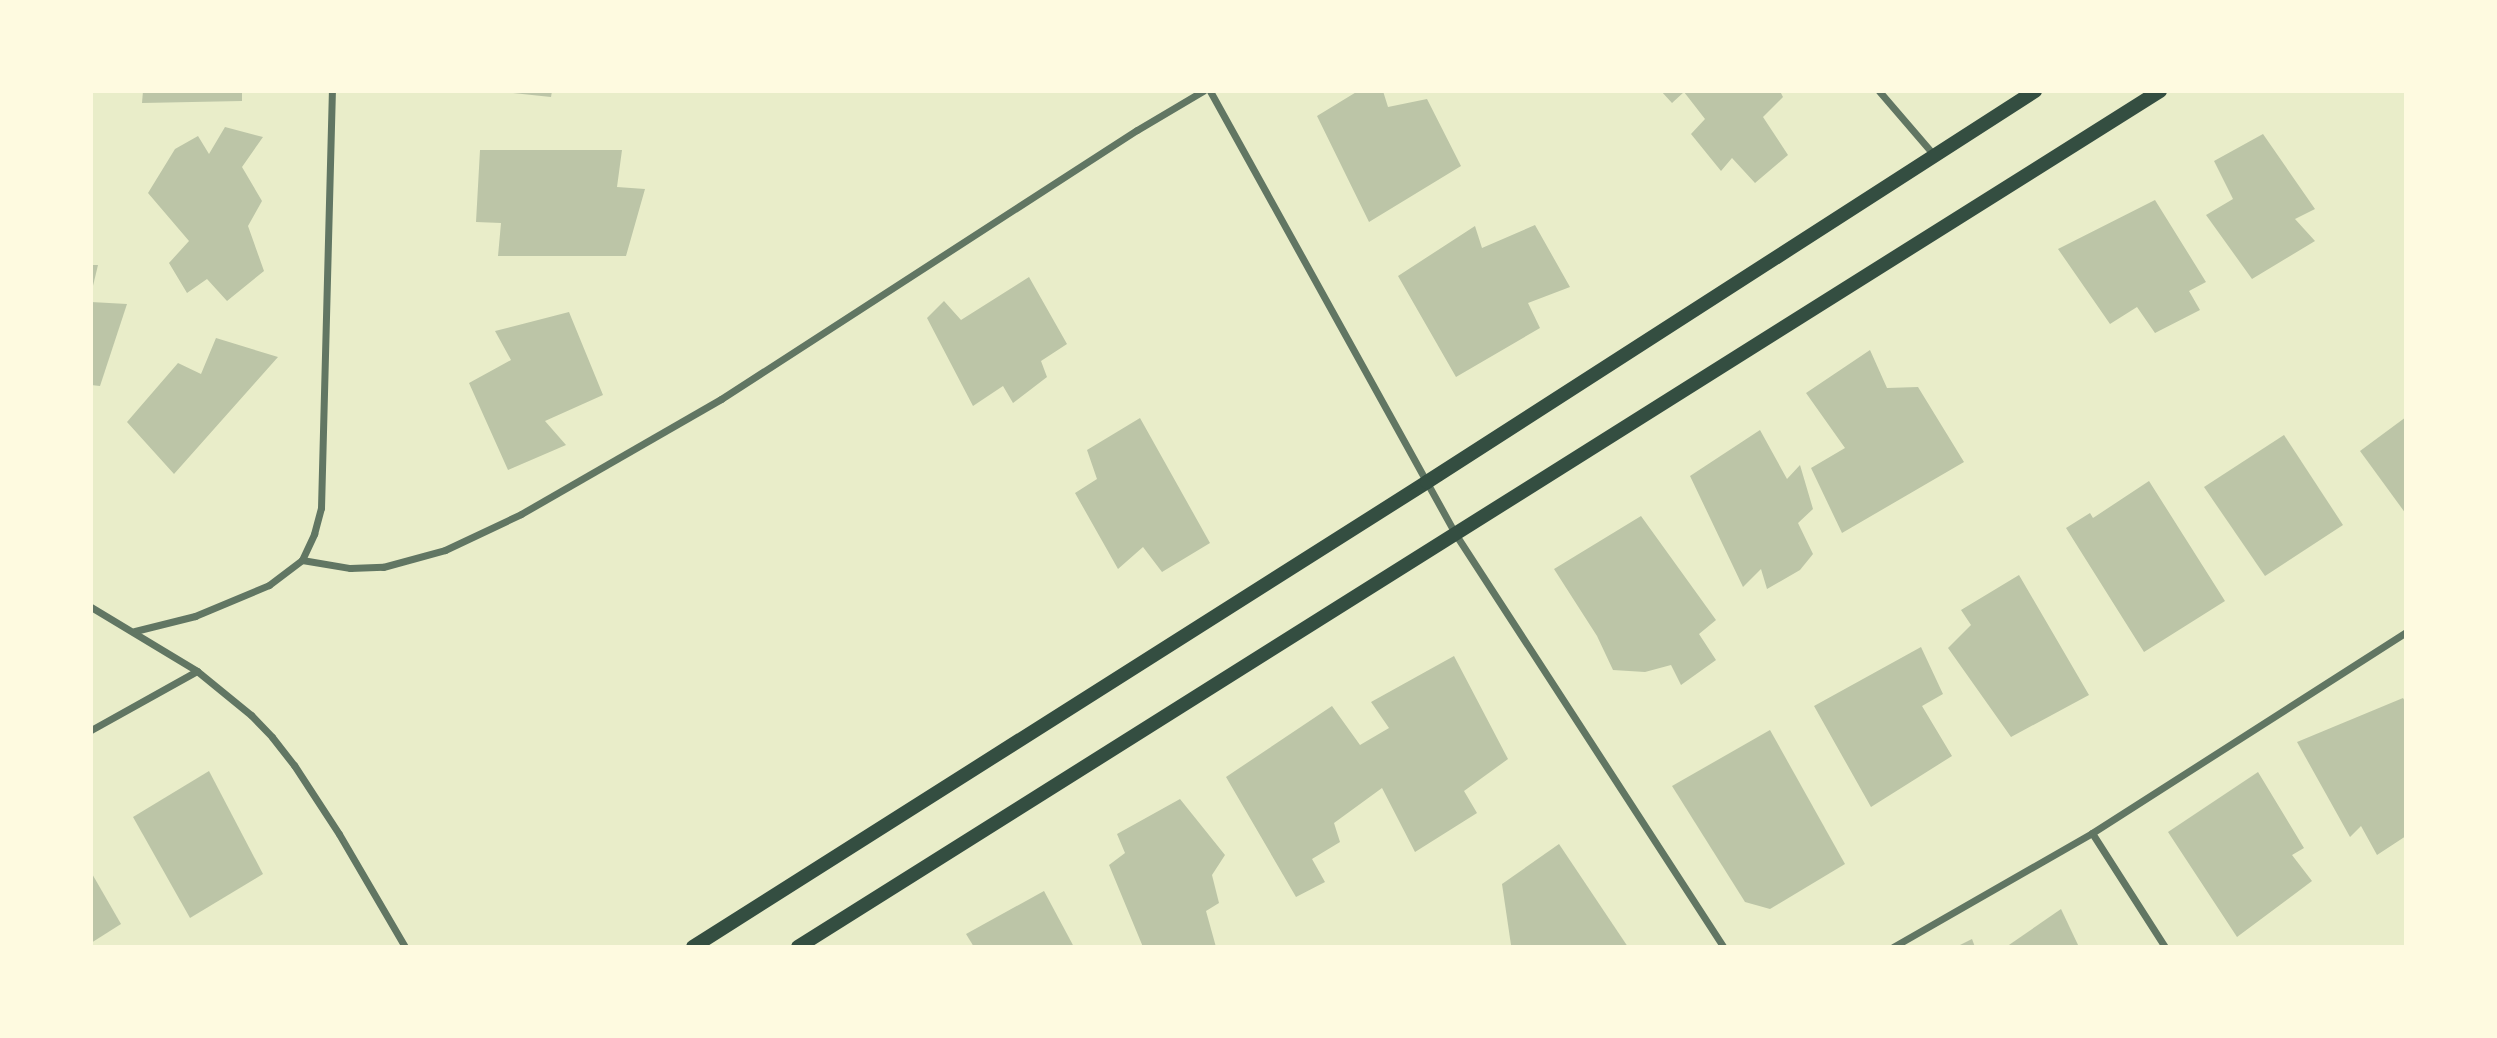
<!DOCTYPE html>
<html>
<head>
<meta charset="utf-8">
<style>
  body { margin:0 }
  #map { position:relative; width:2497px; height:1038px; overflow:hidden; background:#e9edc9; font-family:Signika,sans-serif }
  div>[style] { position:absolute }
  .building>* { inset:0; background:#bcc5a7 }
  .minor>* { height:7px; margin:-3.5px; padding:0 3.5px; transform-origin:3.5px; border-radius:3.5px; background:#617663 }
  .secondary>* { height:14px; margin:-7px; padding:0 7px; transform-origin:7px; border-radius:7px; background:#344e41 }
  span { translate:-50% -50%; white-space:nowrap; text-align:center; line-height:1.15; -webkit-text-stroke:5px #fefae0; paint-order:stroke }
  .frame { position:absolute; inset:0; border:93px solid #fefae0; pointer-events:none }
</style>
</head>
<body>
<div id="map">
  <div class="building">
    <div style="clip-path:polygon(143px 91px,242px 91px,242px 101px,142px 103px)"></div>
    <div style="clip-path:polygon(513px 91px,552px 91px,551px 97px,513px 93px)"></div>
    <div style="clip-path:polygon(1358px 91px,1383px 91px,1388px 107px,1427px 99px,1461px 166px,1369px 222px,1317px 116px)"></div>
    <div style="clip-path:polygon(1661px 91px,1780px 91px,1783px 97px,1763px 117px,1788px 155px,1755px 183px,1732px 158px,1721px 171px,1691px 134px,1705px 119px,1684px 92px,1672px 103px)"></div>
    <div style="clip-path:polygon(225px 127px,263px 137px,242px 167px,262px 201px,248px 226px,264px 271px,227px 301px,207px 279px,187px 293px,169px 263px,189px 241px,148px 193px,175px 149px,198px 136px,209px 154px)"></div>
    <div style="clip-path:polygon(2263px 134px,2315px 209px,2295px 219px,2315px 241px,2252px 279px,2206px 215px,2233px 199px,2214px 161px)"></div>
    <div style="clip-path:polygon(480px 150px,622px 150px,617px 187px,645px 189px,626px 256px,498px 256px,501px 223px,476px 222px)"></div>
    <div style="clip-path:polygon(2155px 200px,2206px 282px,2189px 291px,2200px 310px,2155px 333px,2137px 307px,2110px 324px,2058px 249px)"></div>
    <div style="clip-path:polygon(1535px 225px,1570px 287px,1528px 303px,1540px 328px,1456px 377px,1398px 276px,1475px 226px,1482px 248px)"></div>
    <div style="clip-path:polygon(91px 265px,98px 265px,92px 290px,91px 290px)"></div>
    <div style="clip-path:polygon(1029px 277px,1067px 344px,1041px 361px,1047px 377px,1013px 403px,1003px 386px,973px 406px,927px 318px,944px 301px,961px 320px)"></div>
    <div style="clip-path:polygon(91px 302px,127px 304px,100px 386px,91px 385px)"></div>
    <div style="clip-path:polygon(569px 312px,603px 395px,545px 421px,566px 445px,508px 470px,469px 383px,511px 360px,495px 331px)"></div>
    <div style="clip-path:polygon(216px 338px,278px 357px,174px 474px,127px 422px,178px 363px,201px 374px)"></div>
    <div style="clip-path:polygon(1870px 350px,1887px 388px,1918px 387px,1964px 462px,1842px 533px,1811px 468px,1845px 448px,1806px 393px)"></div>
    <div style="clip-path:polygon(2406px 417px,2406px 514px,2360px 451px)"></div>
    <div style="clip-path:polygon(1140px 418px,1210px 543px,1162px 572px,1143px 547px,1118px 569px,1075px 493px,1097px 479px,1087px 450px)"></div>
    <div style="clip-path:polygon(1760px 430px,1787px 479px,1800px 465px,1813px 509px,1798px 523px,1813px 554px,1800px 570px,1767px 589px,1761px 569px,1743px 587px,1690px 476px)"></div>
    <div style="clip-path:polygon(2284px 435px,2343px 525px,2265px 576px,2204px 487px)"></div>
    <div style="clip-path:polygon(2149px 481px,2225px 601px,2144px 652px,2066px 528px,2090px 513px,2093px 518px)"></div>
    <div style="clip-path:polygon(1641px 516px,1716px 620px,1699px 634px,1716px 660px,1681px 685px,1671px 665px,1645px 672px,1613px 670px,1597px 636px,1554px 569px)"></div>
    <div style="clip-path:polygon(2019px 575px,2089px 695px,2011px 737px,1948px 648px,1971px 625px,1961px 610px)"></div>
    <div style="clip-path:polygon(1921px 647px,1943px 694px,1922px 706px,1952px 756px,1871px 807px,1814px 706px)"></div>
    <div style="clip-path:polygon(1454px 656px,1508px 759px,1464px 791px,1477px 813px,1415px 852px,1382px 788px,1334px 823px,1340px 842px,1312px 859px,1325px 882px,1296px 897px,1226px 777px,1332px 706px,1360px 745px,1389px 728px,1371px 702px)"></div>
    <div style="clip-path:polygon(2403px 698px,2406px 703px,2406px 836px,2377px 855px,2361px 826px,2350px 837px,2297px 742px)"></div>
    <div style="clip-path:polygon(1770px 730px,1845px 864px,1770px 909px,1745px 902px,1672px 786px)"></div>
    <div style="clip-path:polygon(209px 771px,263px 874px,190px 918px,133px 817px)"></div>
    <div style="clip-path:polygon(2258px 772px,2304px 848px,2292px 855px,2312px 881px,2237px 937px,2168px 832px)"></div>
    <div style="clip-path:polygon(1180px 799px,1225px 855px,1212px 875px,1219px 903px,1206px 911px,1216px 947px,1143px 947px,1109px 865px,1125px 853px,1117px 834px)"></div>
    <div style="clip-path:polygon(1559px 844px,1628px 947px,1511px 945px,1502px 884px)"></div>
    <div style="clip-path:polygon(91px 872px,121px 924px,91px 943px)"></div>
    <div style="clip-path:polygon(1044px 891px,1074px 947px,974px 947px,966px 934px)"></div>
    <div style="clip-path:polygon(2061px 909px,2079px 947px,2006px 947px)"></div>
    <div style="clip-path:polygon(1972px 939px,1975px 947px,1956px 947px)"></div>
  </div>
  <div class="minor">
    <div style="left:1210px;top:91px;width:508px;rotate:61.01deg"></div>
    <div style="left:1456px;top:535px;width:491px;rotate:57deg"></div>
    <div style="left:1879px;top:91px;width:84px;rotate:49.3deg"></div>
    <div style="left:302px;top:560px;width:49px;rotate:9.5deg"></div>
    <div style="left:350px;top:568px;width:33px;rotate:-2deg"></div>
    <div style="left:383px;top:567px;width:64px;rotate:-15.3deg"></div>
    <div style="left:445px;top:550px;width:84px;rotate:-25.3deg"></div>
    <div style="left:521px;top:514px;width:231px;rotate:-29.9deg"></div>
    <div style="left:721px;top:399px;width:495px;rotate:-32.9deg"></div>
    <div style="left:1137px;top:130px;width:77px;rotate:-30.6deg"></div>
    <div style="left:91px;top:607px;width:124px;rotate:31.1deg"></div>
    <div style="left:197px;top:671px;width:70px;rotate:39.2deg"></div>
    <div style="left:251px;top:715px;width:30px;rotate:46deg"></div>
    <div style="left:272px;top:737px;width:36px;rotate:52deg"></div>
    <div style="left:294px;top:765px;width:82px;rotate:56.9deg"></div>
    <div style="left:339px;top:834px;width:131px;rotate:59.7deg"></div>
    <div style="left:135px;top:631px;width:62px;rotate:-14deg"></div>
    <div style="left:195px;top:616px;width:80px;rotate:-22.7deg"></div>
    <div style="left:269px;top:585px;width:41px;rotate:-37.1deg"></div>
    <div style="left:302px;top:560px;width:29px;rotate:-65deg"></div>
    <div style="left:314px;top:534px;width:27px;rotate:-75deg"></div>
    <div style="left:321px;top:508px;width:417px;rotate:-88.5deg"></div>
    <div style="left:91px;top:730px;width:121px;rotate:-29.1deg"></div>
    <div style="left:2092px;top:833px;width:135px;rotate:57.4deg"></div>
    <div style="left:1893px;top:947px;width:229px;rotate:-29.8deg"></div>
    <div style="left:2092px;top:833px;width:373px;rotate:-32.6deg"></div>
  </div>
  <div class="secondary">
    <div style="left:693px;top:947px;width:869px;rotate:-32.35deg"></div>
    <div style="left:1427px;top:482px;width:723px;rotate:-32.74deg"></div>
    <div style="left:798px;top:947px;width:1609px;rotate:-32.15deg"></div>
  </div>
  <div class="frame"></div>
</div>
</body>
</html>
